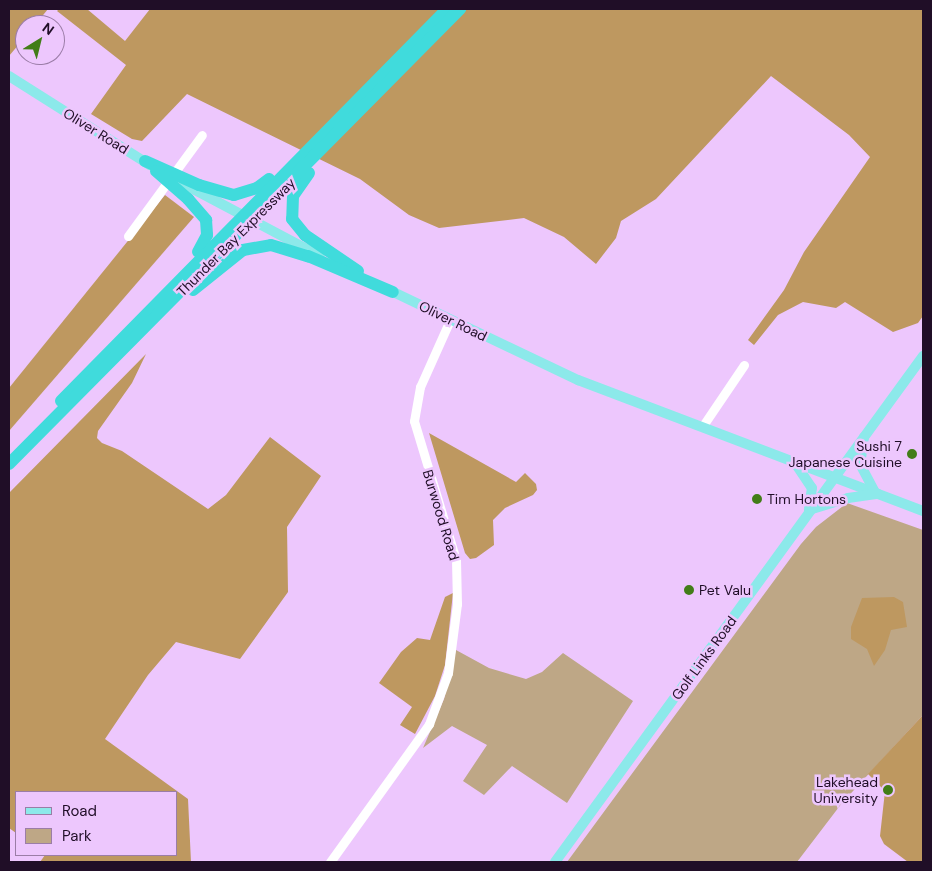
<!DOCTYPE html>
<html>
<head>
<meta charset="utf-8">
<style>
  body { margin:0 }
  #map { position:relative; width:932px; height:871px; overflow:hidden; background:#edc7fd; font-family:"DM Sans",sans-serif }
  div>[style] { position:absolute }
  .green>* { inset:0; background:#bea786 }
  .forest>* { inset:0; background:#be9860 }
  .minor>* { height:9px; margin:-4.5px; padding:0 4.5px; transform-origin:4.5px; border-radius:4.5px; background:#fff }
  .major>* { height:10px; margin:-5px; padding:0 5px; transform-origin:5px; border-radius:5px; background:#8ce9ea }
  .highway>* { height:12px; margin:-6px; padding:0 6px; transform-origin:6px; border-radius:6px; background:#40dbdc }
  .dots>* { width:14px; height:14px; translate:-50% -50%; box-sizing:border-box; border:2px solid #edc7fd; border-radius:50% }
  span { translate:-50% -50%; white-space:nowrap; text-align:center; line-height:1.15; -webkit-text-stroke:5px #edc7fd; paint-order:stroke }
  .street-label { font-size:14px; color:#200e27 }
  .poi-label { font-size:14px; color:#200e27 }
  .right { translate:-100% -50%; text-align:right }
  .left { translate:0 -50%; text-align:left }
  .frame { position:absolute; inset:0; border:10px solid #200e27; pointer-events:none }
  .legend { position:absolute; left:15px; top:791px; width:162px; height:65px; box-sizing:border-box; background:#edc7fd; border:1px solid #9b7da7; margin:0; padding:6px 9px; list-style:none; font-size:15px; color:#200e27 }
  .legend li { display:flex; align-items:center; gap:10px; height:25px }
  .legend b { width:25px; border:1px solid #9b7da7 }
  .north { position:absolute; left:15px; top:15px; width:50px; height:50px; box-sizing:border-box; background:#edc7fd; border:1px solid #9b7da7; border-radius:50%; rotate:36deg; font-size:14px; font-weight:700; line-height:20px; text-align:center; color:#200e27 }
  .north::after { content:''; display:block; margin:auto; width:18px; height:22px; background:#427d18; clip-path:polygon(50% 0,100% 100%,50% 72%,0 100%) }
</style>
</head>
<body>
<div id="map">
  <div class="green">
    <div style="clip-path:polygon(847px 503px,923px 530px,923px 715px,842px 803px,797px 862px,567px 862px,801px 544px,816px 527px)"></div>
    <div style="clip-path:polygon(456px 650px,489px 668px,526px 679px,542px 672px,563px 653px,633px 701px,567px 803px,512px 766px,484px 795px,463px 781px,487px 745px,452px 726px,423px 748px,444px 699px)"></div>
  </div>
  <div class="forest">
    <div style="clip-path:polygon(9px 9px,48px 9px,35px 25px,25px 25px,25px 37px,9px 56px)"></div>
    <div style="clip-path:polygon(59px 9px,87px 9px,125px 41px,150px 9px,923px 9px,923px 316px,918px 323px,893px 332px,845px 302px,836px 308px,803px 302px,778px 315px,754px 345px,748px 340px,784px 290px,804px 252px,870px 157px,849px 135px,771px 76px,656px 199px,621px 221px,616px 238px,596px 264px,564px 237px,524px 218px,439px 228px,409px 215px,360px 179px,187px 94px,142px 141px,132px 139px,91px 114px,126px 65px,57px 11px)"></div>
    <div style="clip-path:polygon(165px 195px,194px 217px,9px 431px,9px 388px)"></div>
    <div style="clip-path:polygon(146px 354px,132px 383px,98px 431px,97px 438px,102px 443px,122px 451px,208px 509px,226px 495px,270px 437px,321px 476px,287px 527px,288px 592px,240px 659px,176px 642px,148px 675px,105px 739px,188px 799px,191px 862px,40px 862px,45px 855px,176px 855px,176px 792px,16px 792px,16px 833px,9px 828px,9px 493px)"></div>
    <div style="clip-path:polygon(429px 433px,516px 482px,525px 473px,536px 484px,537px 490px,533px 495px,505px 508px,493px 520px,494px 545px,476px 558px,470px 559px,465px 553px)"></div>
    <div style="clip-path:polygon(453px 593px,445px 665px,435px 696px,415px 734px,400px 725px,412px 707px,379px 683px,401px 652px,417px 638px,430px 640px,445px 597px)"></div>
    <div style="clip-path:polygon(894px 597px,903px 602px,907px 627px,891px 630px,885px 650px,874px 666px,867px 649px,851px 639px,851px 627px,862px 598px)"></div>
    <div style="clip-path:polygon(923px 715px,923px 862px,908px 862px,884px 844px,880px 836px,885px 791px,868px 774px)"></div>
  </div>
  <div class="minor">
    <div style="left:128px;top:236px;width:125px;rotate:-53.8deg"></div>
    <div style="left:702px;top:427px;width:75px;rotate:-55.9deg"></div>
    <div style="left:330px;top:862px;width:170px;rotate:-54.3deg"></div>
    <div style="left:429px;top:724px;width:54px;rotate:-69.6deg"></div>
    <div style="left:448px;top:673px;width:70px;rotate:-82.6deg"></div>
    <div style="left:457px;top:604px;width:44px;rotate:-91.3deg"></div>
    <div style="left:456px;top:560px;width:145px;rotate:-106.8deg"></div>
    <div style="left:414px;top:421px;width:35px;rotate:-80deg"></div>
    <div style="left:420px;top:387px;width:73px;rotate:-65.9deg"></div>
  </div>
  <div class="major">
    <div style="left:9px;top:76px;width:167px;rotate:32.3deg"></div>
    <div style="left:180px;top:182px;width:158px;rotate:27.9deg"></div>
    <div style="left:387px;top:289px;width:212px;rotate:25.5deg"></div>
    <div style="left:578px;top:380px;width:369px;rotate:20.8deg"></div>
    <div style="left:864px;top:437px;width:27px;rotate:98deg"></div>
    <div style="left:860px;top:464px;width:32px;rotate:62deg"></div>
    <div style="left:795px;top:463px;width:30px;rotate:56deg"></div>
    <div style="left:812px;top:488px;width:19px;rotate:99deg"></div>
    <div style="left:809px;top:510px;width:41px;rotate:-17.1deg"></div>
    <div style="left:848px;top:498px;width:30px;rotate:-8deg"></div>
    <div style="left:555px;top:862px;width:626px;rotate:-53.97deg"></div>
  </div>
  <div class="highway">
    <div style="left:145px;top:161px;width:59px;rotate:24deg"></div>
    <div style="left:199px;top:185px;width:36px;rotate:16deg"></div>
    <div style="left:234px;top:195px;width:24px;rotate:-17deg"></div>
    <div style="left:257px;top:188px;width:15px;rotate:-37deg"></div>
    <div style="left:156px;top:171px;width:43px;rotate:41.2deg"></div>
    <div style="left:188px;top:199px;width:28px;rotate:49deg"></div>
    <div style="left:206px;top:220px;width:15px;rotate:86deg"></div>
    <div style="left:207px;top:235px;width:19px;rotate:118deg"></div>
    <div style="left:309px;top:173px;width:28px;rotate:125deg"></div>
    <div style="left:293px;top:196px;width:23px;rotate:92deg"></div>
    <div style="left:292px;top:219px;width:21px;rotate:51deg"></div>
    <div style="left:305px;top:235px;width:64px;rotate:34.2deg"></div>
    <div style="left:193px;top:290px;width:64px;rotate:-38.7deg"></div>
    <div style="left:243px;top:250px;width:28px;rotate:-10deg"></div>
    <div style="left:271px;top:245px;width:39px;rotate:17deg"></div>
    <div style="left:308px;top:256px;width:92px;rotate:23deg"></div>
    <div style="left:61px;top:401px;width:550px;rotate:-45.44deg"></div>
    <div style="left:9px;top:464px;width:641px;rotate:-45.25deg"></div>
  </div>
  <div class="dots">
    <div style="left:912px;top:454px;background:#427d18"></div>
    <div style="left:757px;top:499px;background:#427d18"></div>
    <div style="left:689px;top:590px;background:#427d18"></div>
    <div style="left:888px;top:790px;background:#427d18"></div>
  </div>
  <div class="street-label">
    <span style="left:96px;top:131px;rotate:32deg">Oliver Road</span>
    <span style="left:236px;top:237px;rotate:-45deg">Thunder Bay Expressway</span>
    <span style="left:453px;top:321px;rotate:26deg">Oliver Road</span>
    <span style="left:441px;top:515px;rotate:73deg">Burwood Road</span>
    <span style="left:704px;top:658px;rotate:-54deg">Golf Links Road</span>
  </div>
  <div class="poi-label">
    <span class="right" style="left:902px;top:454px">Sushi 7<br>Japanese Cuisine</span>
    <span class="left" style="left:767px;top:499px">Tim Hortons</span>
    <span class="left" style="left:699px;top:590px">Pet Valu</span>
    <span class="right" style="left:878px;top:790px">Lakehead<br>University</span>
  </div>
  <div class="frame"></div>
  <ul class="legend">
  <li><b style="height:6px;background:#8ce9ea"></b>Road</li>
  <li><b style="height:14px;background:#bea786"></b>Park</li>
  </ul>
  <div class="north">N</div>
</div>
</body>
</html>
